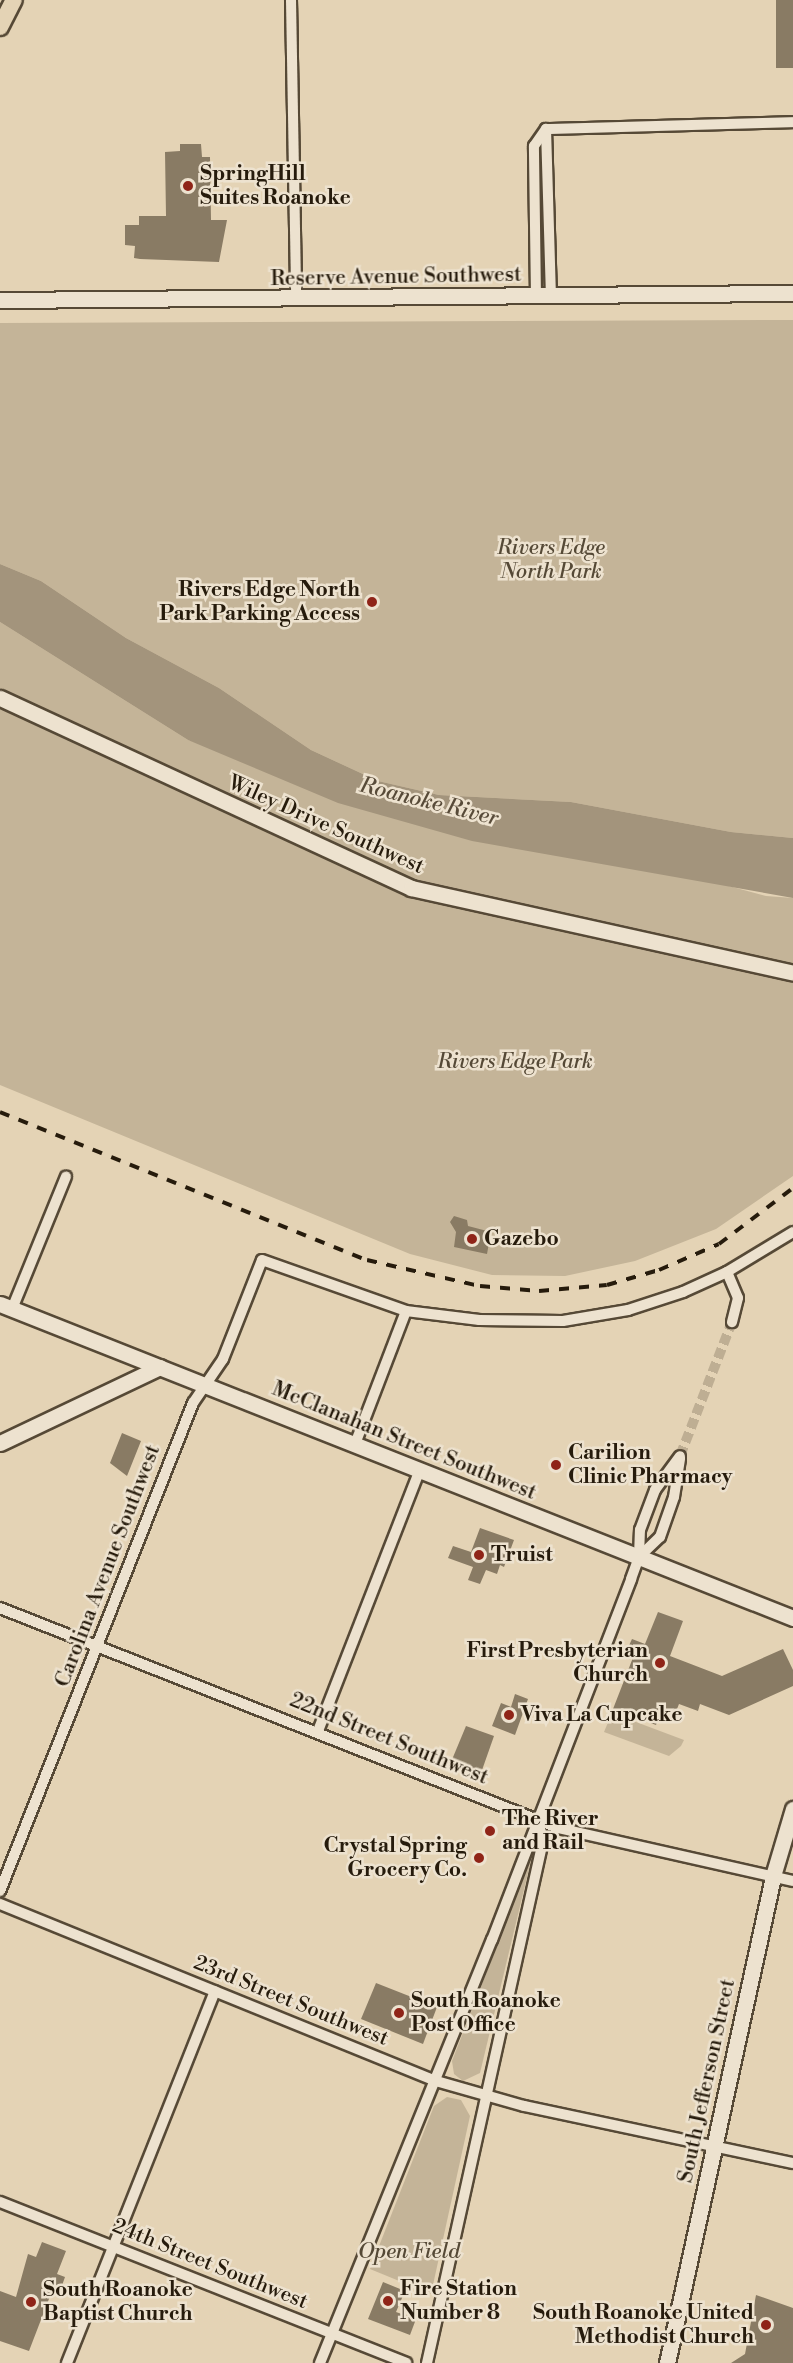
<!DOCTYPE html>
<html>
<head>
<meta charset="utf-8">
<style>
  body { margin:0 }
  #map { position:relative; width:793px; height:2363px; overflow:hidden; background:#e4d3b5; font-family:"Libre Bodoni",serif }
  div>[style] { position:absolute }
  .green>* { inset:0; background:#c4b498 }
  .water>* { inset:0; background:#a3947c }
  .building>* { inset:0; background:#897b64 }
  .street-tunnel>* { height:10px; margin-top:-5px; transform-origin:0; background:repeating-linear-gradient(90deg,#beae93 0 10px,transparent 0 15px) }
  .roads { filter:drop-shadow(2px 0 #564936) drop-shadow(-2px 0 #564936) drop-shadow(0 2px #564936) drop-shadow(0 -2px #564936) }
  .street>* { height:10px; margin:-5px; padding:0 5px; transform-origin:5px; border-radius:5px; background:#ede2cf }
  .secondary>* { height:15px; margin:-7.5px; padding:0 7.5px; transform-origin:7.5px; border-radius:7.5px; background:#ede2cf }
  .primary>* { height:16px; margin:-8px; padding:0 8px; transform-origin:8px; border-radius:8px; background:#e4d3b5 }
  .rail>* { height:4px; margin-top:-2px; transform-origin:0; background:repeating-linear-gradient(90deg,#261b0c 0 10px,transparent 0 20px) }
  .dots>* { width:16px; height:16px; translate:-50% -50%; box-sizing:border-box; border:3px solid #ede2cf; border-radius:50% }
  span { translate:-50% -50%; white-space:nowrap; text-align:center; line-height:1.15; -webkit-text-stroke:5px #ede2cf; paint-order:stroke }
  .poi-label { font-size:21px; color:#261b0c; font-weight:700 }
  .left { translate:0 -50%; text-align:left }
  .right { translate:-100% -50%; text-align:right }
  .street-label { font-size:21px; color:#261b0c }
  .park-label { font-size:21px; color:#554936; font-style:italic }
  .water-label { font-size:22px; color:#584b39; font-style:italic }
</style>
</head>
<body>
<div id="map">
  <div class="green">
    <div style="clip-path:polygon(793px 320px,793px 838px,731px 832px,571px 802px,439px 795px,378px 781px,311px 750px,219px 688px,126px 638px,41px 581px,0 564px,0 323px)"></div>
    <div style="clip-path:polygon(0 622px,188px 740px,766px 896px,793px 898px,793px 1176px,716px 1229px,635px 1261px,565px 1276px,492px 1275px,410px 1254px,0 1085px)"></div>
    <div style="clip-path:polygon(612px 1713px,684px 1740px,681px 1746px,669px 1756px,604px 1732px)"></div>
    <div style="clip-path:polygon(532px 1856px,480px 2073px,463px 2081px,454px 2074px,452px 2061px)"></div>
    <div style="clip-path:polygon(447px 2097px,461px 2100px,470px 2116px,431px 2294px,370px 2269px,434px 2106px)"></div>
  </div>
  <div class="water">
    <div style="clip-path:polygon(0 564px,41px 581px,126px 638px,219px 688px,311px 750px,378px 781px,439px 795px,571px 802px,731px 832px,793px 838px,793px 898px,472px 841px,338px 803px,188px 740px,0 622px)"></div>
  </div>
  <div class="building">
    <div style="clip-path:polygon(776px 0,793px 0,793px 68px,776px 68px)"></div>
    <div style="clip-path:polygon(180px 144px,201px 144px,202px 157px,210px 157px,211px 220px,227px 220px,219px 262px,140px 259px,134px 258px,135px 246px,125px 245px,125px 225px,139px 225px,139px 216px,166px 216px,165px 152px,180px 151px)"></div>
    <div style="clip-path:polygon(454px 1216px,467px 1220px,468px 1226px,491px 1232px,487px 1254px,454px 1247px,456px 1232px,450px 1222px)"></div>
    <div style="clip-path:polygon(122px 1433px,141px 1441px,127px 1476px,110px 1463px)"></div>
    <div style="clip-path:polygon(480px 1528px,514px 1540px,504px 1567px,500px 1565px,497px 1574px,486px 1570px,480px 1584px,468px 1580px,473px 1567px,448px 1558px,453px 1546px,471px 1552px)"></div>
    <div style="clip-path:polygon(658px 1612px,683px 1621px,670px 1656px,722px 1676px,783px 1649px,793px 1670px,793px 1686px,729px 1715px,700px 1704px,698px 1711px,679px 1704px,675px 1714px,662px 1709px,656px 1725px,613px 1709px,634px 1655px,626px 1652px,632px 1639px,645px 1644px)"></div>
    <div style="clip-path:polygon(515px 1694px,528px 1699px,515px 1735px,492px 1726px,501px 1703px,511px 1707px)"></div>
    <div style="clip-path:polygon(466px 1726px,494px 1736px,481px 1773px,451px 1762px)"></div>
    <div style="clip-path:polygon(376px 1983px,437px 2007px,423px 2044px,361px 2019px)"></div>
    <div style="clip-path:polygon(42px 2242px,66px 2251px,57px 2274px,65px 2277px,59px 2294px,52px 2291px,29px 2351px,0 2341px,0 2291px,16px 2297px,28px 2254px,36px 2257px)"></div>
    <div style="clip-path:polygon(383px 2282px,405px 2291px,396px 2312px,416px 2319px,410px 2335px,368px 2319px)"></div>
    <div style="clip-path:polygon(756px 2295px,793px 2308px,793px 2363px,731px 2363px,745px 2354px)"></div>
  </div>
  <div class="street-tunnel">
    <div style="left:680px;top:1456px;width:144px;rotate:-68.8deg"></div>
  </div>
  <div class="roads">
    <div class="street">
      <div style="left:291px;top:0;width:300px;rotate:89deg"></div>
      <div style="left:546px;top:129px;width:247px;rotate:-1.6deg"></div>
      <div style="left:546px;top:129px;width:168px;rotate:88.3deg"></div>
      <div style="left:536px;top:297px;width:151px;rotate:-90.8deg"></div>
      <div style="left:534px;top:146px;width:21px;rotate:-55deg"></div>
      <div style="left:727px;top:1272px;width:28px;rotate:67deg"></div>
      <div style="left:738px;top:1298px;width:25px;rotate:104deg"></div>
      <div style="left:12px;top:1309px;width:143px;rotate:-67.8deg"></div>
      <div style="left:355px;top:1444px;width:142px;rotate:-69deg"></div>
      <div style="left:639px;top:1557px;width:29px;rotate:-44deg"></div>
      <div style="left:660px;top:1537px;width:42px;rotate:-70.7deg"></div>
      <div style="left:674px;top:1497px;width:39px;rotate:-81deg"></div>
      <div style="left:0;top:1608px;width:600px;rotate:21.52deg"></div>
      <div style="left:558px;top:1828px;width:241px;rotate:12.7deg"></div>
      <div style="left:318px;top:1731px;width:280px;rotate:-68.7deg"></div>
      <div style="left:0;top:1891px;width:525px;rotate:-68.42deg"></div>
      <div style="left:193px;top:1403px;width:53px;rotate:-55.7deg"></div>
      <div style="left:223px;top:1359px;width:106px;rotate:-68.5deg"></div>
      <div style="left:262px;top:1260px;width:153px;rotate:19.5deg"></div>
      <div style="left:406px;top:1311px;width:74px;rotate:7deg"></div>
      <div style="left:479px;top:1320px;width:84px;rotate:0.7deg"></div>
      <div style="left:563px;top:1321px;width:66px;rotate:-9.6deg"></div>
      <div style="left:628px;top:1310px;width:58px;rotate:-18.1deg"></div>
      <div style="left:683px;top:1292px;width:48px;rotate:-24.4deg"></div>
      <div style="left:727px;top:1272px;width:77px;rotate:-31.2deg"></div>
      <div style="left:0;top:1904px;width:471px;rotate:22.1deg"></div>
      <div style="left:436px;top:2081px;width:91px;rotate:15.9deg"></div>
      <div style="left:524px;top:2106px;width:275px;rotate:12deg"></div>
      <div style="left:0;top:2202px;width:437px;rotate:21.6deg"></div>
      <div style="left:67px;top:2363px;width:400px;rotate:-68.3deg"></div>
      <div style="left:320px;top:2363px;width:457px;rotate:-67.9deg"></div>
      <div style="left:492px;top:1940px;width:387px;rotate:-68.9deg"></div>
      <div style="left:631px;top:1579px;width:23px;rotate:-70deg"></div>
      <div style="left:639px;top:1557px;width:27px;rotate:-88deg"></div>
      <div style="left:640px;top:1530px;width:43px;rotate:-69.4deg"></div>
      <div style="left:655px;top:1490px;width:42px;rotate:-53.7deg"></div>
      <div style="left:427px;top:2363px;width:535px;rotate:-77.47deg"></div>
      <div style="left:543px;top:1841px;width:23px;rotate:-103deg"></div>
    </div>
    <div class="secondary">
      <div style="left:0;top:300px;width:793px;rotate:-0.51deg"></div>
      <div style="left:0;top:698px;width:453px;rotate:24.8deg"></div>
      <div style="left:411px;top:888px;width:391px;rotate:12.5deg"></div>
      <div style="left:0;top:1304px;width:853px;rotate:21.6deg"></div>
      <div style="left:0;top:1443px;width:177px;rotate:-25.4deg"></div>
      <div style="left:667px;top:2363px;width:498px;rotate:-77.7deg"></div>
      <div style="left:773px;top:1876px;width:70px;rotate:-73.4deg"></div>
    </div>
    <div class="primary">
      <div style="left:0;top:27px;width:30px;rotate:-63deg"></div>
    </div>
  </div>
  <div class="rail">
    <div style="left:0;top:1112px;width:396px;rotate:22deg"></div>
    <div style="left:367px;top:1260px;width:116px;rotate:13deg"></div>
    <div style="left:480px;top:1286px;width:59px;rotate:4.8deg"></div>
    <div style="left:539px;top:1291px;width:68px;rotate:-5deg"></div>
    <div style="left:607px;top:1285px;width:54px;rotate:-16.1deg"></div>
    <div style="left:659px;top:1270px;width:65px;rotate:-23.4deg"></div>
    <div style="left:719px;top:1244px;width:93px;rotate:-37.1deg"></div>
  </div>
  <div class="dots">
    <div style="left:188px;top:186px;background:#8f2418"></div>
    <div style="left:372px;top:602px;background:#8f2418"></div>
    <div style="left:472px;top:1239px;background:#8f2418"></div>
    <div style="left:556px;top:1465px;background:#8f2418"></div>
    <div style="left:479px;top:1555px;background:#8f2418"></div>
    <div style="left:660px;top:1663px;background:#8f2418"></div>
    <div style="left:509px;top:1715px;background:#8f2418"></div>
    <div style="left:490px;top:1831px;background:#8f2418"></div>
    <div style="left:479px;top:1858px;background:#8f2418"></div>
    <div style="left:399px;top:2013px;background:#8f2418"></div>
    <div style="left:388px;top:2301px;background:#8f2418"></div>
    <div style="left:31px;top:2302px;background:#8f2418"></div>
    <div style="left:766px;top:2325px;background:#8f2418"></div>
  </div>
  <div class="poi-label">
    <span class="left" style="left:200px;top:186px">SpringHill<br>Suites Roanoke</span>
    <span class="right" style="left:360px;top:602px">Rivers Edge North<br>Park Parking Access</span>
    <span class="left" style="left:484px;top:1239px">Gazebo</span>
    <span class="left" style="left:568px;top:1465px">Carilion<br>Clinic Pharmacy</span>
    <span class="left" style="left:491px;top:1555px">Truist</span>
    <span class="right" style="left:648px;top:1663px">First Presbyterian<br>Church</span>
    <span class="left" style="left:521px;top:1715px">Viva La Cupcake</span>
    <span class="left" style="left:502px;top:1831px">The River<br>and Rail</span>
    <span class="right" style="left:467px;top:1858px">Crystal Spring<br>Grocery Co.</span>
    <span class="left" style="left:411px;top:2013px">South Roanoke<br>Post Office</span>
    <span class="left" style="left:400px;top:2301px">Fire Station<br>Number 8</span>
    <span class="left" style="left:43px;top:2302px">South Roanoke<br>Baptist Church</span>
    <span class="right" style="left:754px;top:2325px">South Roanoke United<br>Methodist Church</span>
  </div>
  <div class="street-label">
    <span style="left:396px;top:277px;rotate:-1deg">Reserve Avenue Southwest</span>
    <span style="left:326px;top:825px;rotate:24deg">Wiley Drive Southwest</span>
    <span style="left:404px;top:1441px;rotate:22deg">McClanahan Street Southwest</span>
    <span style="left:108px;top:1566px;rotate:-69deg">Carolina Avenue Southwest</span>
    <span style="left:389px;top:1739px;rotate:22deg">22nd Street Southwest</span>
    <span style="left:291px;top:2001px;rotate:22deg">23rd Street Southwest</span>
    <span style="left:707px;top:2081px;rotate:-78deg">South Jefferson Street</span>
    <span style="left:210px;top:2264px;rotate:22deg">24th Street Southwest</span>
  </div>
  <div class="park-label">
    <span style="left:551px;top:560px">Rivers Edge<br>North Park</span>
    <span style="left:515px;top:1062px">Rivers Edge Park</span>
    <span style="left:409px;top:2252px">Open Field</span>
  </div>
  <div class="water-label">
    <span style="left:429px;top:802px;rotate:14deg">Roanoke River</span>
  </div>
</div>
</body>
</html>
